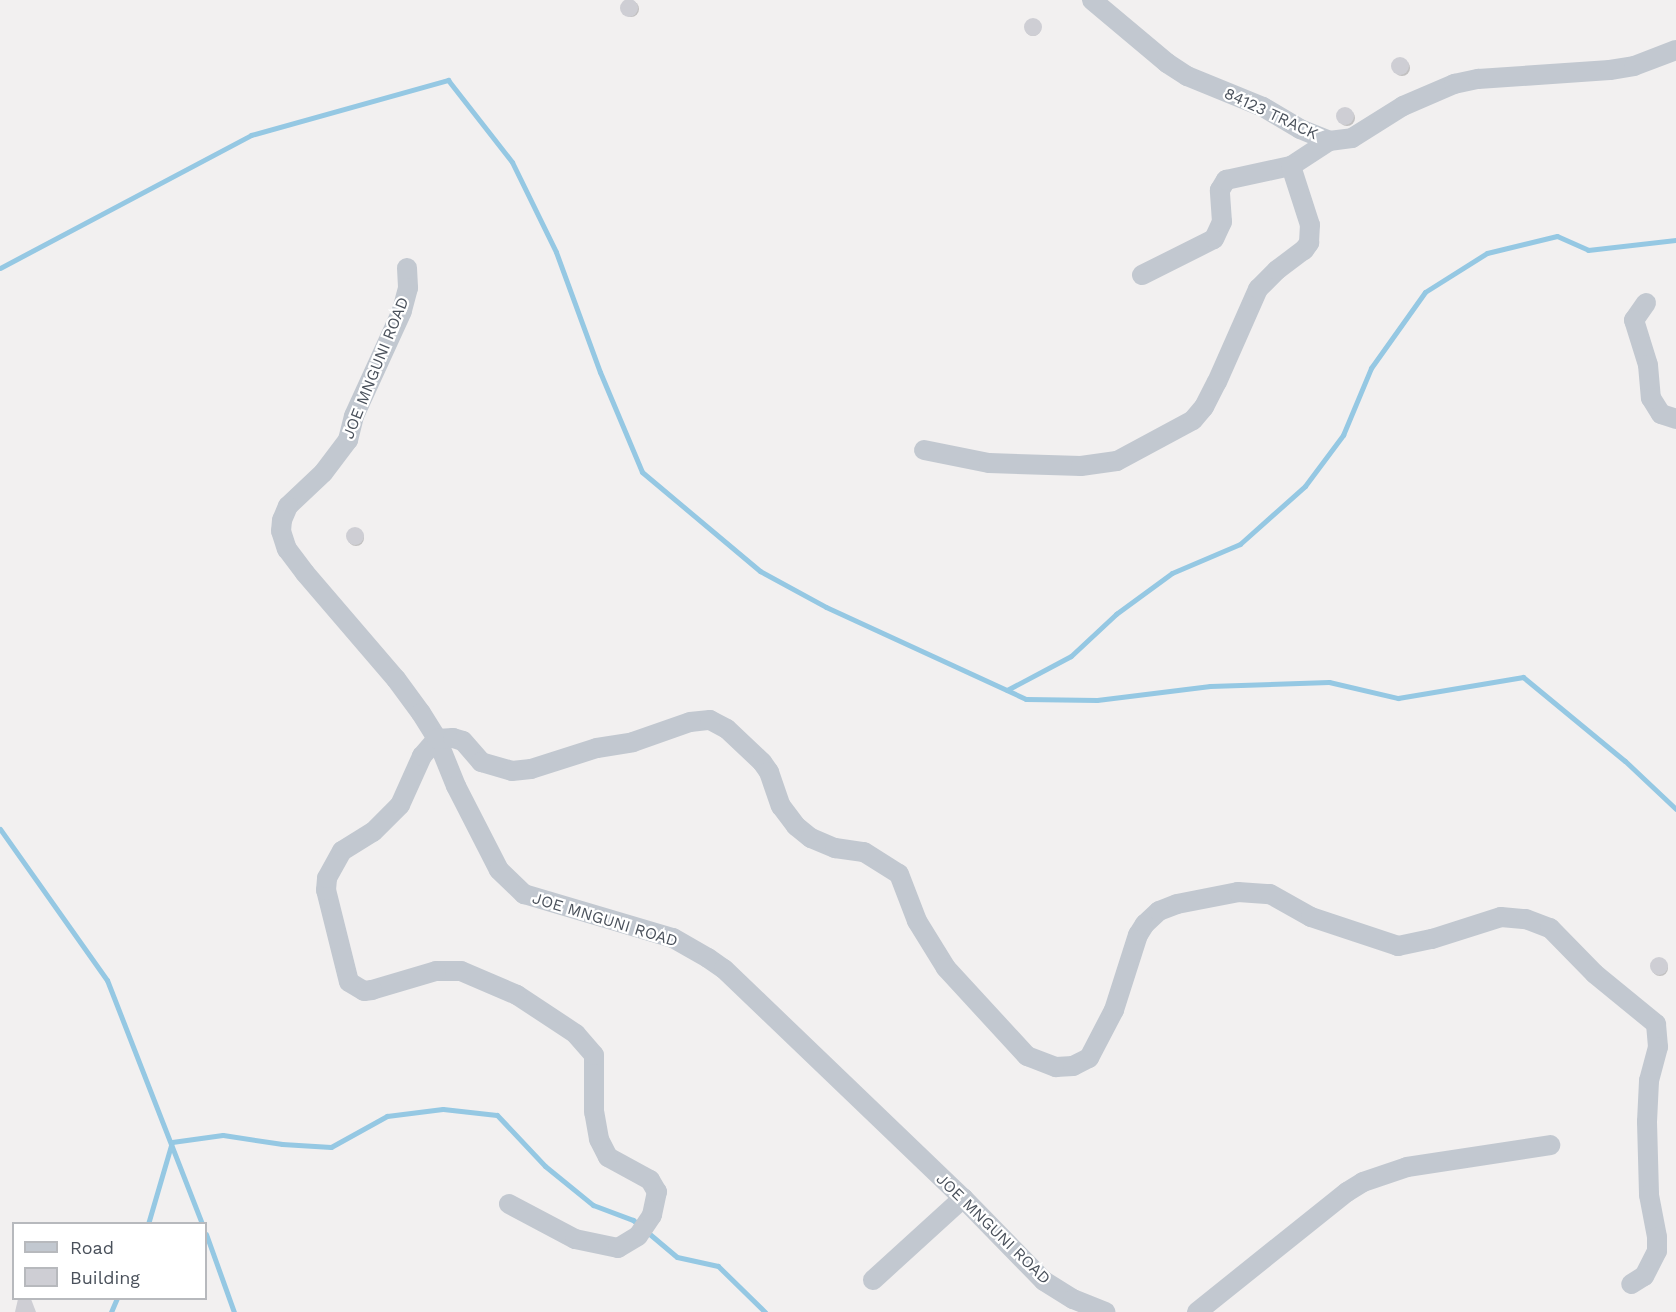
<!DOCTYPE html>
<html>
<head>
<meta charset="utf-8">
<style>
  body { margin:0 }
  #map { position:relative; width:1676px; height:1312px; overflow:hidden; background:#f2f0f0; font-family:"Work Sans",sans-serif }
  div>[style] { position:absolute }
  .shadow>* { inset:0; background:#0003 }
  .round { border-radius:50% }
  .stream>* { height:5px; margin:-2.5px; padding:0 2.5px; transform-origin:2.5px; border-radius:2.5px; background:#95c8e3 }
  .building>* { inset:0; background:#ceced4 }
  .minor>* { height:20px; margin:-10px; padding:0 10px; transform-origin:10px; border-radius:10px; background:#c2c8d0 }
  span { translate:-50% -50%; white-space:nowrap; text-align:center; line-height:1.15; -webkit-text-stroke:4.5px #fff; paint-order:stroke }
  .street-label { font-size:16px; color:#4a515b }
  .legend { position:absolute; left:12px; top:1222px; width:195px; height:78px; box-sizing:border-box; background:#fff; border:2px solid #b7b9bd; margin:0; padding:8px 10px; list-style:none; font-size:18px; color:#4a515b }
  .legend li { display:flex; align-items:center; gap:12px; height:30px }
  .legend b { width:30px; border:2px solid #b7b9bd }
</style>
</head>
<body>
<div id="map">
  <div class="shadow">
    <div class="round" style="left:623px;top:1px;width:16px;height:16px"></div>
    <div class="round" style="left:1025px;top:20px;width:16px;height:16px"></div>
    <div class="round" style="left:1394px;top:60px;width:16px;height:16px"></div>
    <div class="round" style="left:1339px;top:110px;width:16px;height:16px"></div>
    <div class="round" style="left:348px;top:530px;width:16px;height:16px"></div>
    <div class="round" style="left:1652px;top:960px;width:16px;height:16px"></div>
  </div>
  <div class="stream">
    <div style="left:0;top:268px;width:284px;rotate:-27.9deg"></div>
    <div style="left:251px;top:135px;width:205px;rotate:-15.6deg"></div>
    <div style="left:448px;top:80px;width:104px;rotate:52deg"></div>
    <div style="left:512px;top:162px;width:100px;rotate:63.9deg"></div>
    <div style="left:556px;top:252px;width:128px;rotate:69.9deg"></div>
    <div style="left:600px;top:372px;width:108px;rotate:67.2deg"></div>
    <div style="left:642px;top:472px;width:154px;rotate:40deg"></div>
    <div style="left:760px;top:571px;width:75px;rotate:28.6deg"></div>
    <div style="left:826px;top:607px;width:220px;rotate:24.7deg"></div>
    <div style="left:1026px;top:699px;width:71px;rotate:0.8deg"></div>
    <div style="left:1097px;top:700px;width:114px;rotate:-7.1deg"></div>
    <div style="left:1210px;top:686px;width:119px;rotate:-1.9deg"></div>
    <div style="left:1329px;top:682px;width:71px;rotate:13.1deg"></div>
    <div style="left:1398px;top:698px;width:127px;rotate:-9.5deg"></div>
    <div style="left:1523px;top:677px;width:132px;rotate:39.5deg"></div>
    <div style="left:1625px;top:761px;width:70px;rotate:43.3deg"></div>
    <div style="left:1007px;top:690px;width:72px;rotate:-28deg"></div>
    <div style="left:1071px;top:656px;width:62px;rotate:-43deg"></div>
    <div style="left:1116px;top:614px;width:69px;rotate:-36.2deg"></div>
    <div style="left:1172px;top:573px;width:74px;rotate:-23.1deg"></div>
    <div style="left:1240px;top:544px;width:87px;rotate:-41.7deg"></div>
    <div style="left:1305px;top:486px;width:64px;rotate:-53.3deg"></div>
    <div style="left:1343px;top:435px;width:73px;rotate:-67.3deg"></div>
    <div style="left:1371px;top:368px;width:93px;rotate:-54.6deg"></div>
    <div style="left:1425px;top:292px;width:73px;rotate:-32.2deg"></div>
    <div style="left:1487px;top:253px;width:72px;rotate:-13.7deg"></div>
    <div style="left:1557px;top:236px;width:34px;rotate:24deg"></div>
    <div style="left:1588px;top:250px;width:89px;rotate:-6.5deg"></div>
    <div style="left:0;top:829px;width:185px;rotate:54.7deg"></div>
    <div style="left:107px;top:980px;width:262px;rotate:68.7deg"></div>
    <div style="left:148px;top:1224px;width:85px;rotate:-73.7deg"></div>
    <div style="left:172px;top:1142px;width:51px;rotate:-7.8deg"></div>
    <div style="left:223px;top:1135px;width:60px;rotate:8.7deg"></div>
    <div style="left:282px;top:1144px;width:49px;rotate:3.5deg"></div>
    <div style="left:331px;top:1147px;width:64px;rotate:-29deg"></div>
    <div style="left:387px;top:1116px;width:56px;rotate:-7.1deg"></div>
    <div style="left:443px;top:1109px;width:54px;rotate:6.3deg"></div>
    <div style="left:497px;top:1115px;width:70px;rotate:46.7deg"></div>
    <div style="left:545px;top:1166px;width:62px;rotate:39.1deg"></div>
    <div style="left:593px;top:1205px;width:43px;rotate:20.6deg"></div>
    <div style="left:633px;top:1220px;width:57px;rotate:40.1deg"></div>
    <div style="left:677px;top:1257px;width:42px;rotate:12.4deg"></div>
    <div style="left:718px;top:1266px;width:66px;rotate:44.4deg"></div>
    <div style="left:206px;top:1234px;width:83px;rotate:70.3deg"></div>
    <div style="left:111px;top:1312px;width:15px;rotate:-67deg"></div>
  </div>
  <div class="building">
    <div class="round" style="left:620px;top:-1px;width:18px;height:18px"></div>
    <div class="round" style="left:1024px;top:18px;width:18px;height:18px"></div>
    <div class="round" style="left:1391px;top:57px;width:18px;height:18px"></div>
    <div class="round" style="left:1336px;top:107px;width:18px;height:18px"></div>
    <div class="round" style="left:346px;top:527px;width:18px;height:18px"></div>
    <div class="round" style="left:1650px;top:957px;width:18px;height:18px"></div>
    <div style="clip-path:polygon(18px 1299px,31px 1299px,36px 1312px,15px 1312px)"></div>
  </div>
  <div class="minor">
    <div style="left:1092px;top:0;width:98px;rotate:40deg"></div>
    <div style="left:1167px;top:63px;width:24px;rotate:33deg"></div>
    <div style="left:1187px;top:76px;width:82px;rotate:22.2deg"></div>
    <div style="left:1263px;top:107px;width:43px;rotate:30.7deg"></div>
    <div style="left:1300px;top:129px;width:31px;rotate:22deg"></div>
    <div style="left:1329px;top:141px;width:23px;rotate:-7deg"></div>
    <div style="left:1352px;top:138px;width:60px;rotate:-32.1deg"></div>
    <div style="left:1403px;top:106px;width:56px;rotate:-23.3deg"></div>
    <div style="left:1454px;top:84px;width:25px;rotate:-12deg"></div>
    <div style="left:1478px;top:79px;width:132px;rotate:-3.9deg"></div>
    <div style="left:1610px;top:70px;width:24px;rotate:-9deg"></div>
    <div style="left:1634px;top:66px;width:45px;rotate:-20.9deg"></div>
    <div style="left:407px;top:268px;width:20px;rotate:87deg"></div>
    <div style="left:408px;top:288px;width:24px;rotate:105deg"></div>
    <div style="left:402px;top:311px;width:115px;rotate:114.6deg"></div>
    <div style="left:354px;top:416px;width:25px;rotate:104deg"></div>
    <div style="left:348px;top:440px;width:41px;rotate:127.1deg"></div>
    <div style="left:323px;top:473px;width:48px;rotate:136.7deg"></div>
    <div style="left:288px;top:506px;width:15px;rotate:113deg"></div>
    <div style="left:282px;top:520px;width:11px;rotate:95deg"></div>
    <div style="left:281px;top:531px;width:19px;rotate:72deg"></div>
    <div style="left:287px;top:549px;width:30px;rotate:53deg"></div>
    <div style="left:305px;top:573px;width:140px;rotate:49.4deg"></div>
    <div style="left:396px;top:679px;width:42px;rotate:53.7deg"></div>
    <div style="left:421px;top:713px;width:31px;rotate:58deg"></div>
    <div style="left:437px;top:739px;width:51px;rotate:68deg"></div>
    <div style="left:456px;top:786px;width:94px;rotate:62.9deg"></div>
    <div style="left:499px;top:870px;width:35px;rotate:44deg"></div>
    <div style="left:524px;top:894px;width:155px;rotate:16.5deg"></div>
    <div style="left:673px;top:938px;width:40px;rotate:29.7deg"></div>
    <div style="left:708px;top:958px;width:19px;rotate:35deg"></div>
    <div style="left:724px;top:969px;width:331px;rotate:43.8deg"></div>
    <div style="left:963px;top:1198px;width:116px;rotate:45.7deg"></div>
    <div style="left:1044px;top:1281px;width:34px;rotate:32deg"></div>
    <div style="left:1073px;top:1299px;width:35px;rotate:22deg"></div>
    <div style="left:1142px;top:275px;width:80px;rotate:-26.6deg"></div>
    <div style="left:1214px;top:239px;width:19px;rotate:-65deg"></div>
    <div style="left:1222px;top:222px;width:32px;rotate:-94deg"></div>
    <div style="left:1220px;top:190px;width:12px;rotate:-59deg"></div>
    <div style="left:1226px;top:180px;width:66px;rotate:-12.2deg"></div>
    <div style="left:1291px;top:166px;width:45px;rotate:-33.3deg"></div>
    <div style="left:1646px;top:303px;width:21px;rotate:125deg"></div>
    <div style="left:1634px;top:320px;width:47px;rotate:72.7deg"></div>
    <div style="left:1648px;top:365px;width:33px;rotate:85deg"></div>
    <div style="left:1651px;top:398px;width:19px;rotate:58deg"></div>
    <div style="left:1661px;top:414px;width:16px;rotate:18deg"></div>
    <div style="left:924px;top:450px;width:66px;rotate:11.3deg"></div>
    <div style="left:989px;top:463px;width:92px;rotate:1.9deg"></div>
    <div style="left:1081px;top:466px;width:36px;rotate:-8deg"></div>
    <div style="left:1117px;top:461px;width:86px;rotate:-28.3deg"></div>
    <div style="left:1193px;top:420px;width:17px;rotate:-50deg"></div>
    <div style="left:1204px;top:407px;width:28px;rotate:-63deg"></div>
    <div style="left:1217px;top:382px;width:102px;rotate:-66.2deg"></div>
    <div style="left:1258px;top:289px;width:27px;rotate:-45deg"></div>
    <div style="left:1277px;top:270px;width:34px;rotate:-37deg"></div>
    <div style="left:1304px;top:250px;width:9px;rotate:-54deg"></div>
    <div style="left:1309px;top:243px;width:18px;rotate:-87deg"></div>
    <div style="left:1310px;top:225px;width:62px;rotate:-107.9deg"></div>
    <div style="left:509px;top:1204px;width:75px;rotate:27.9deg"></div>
    <div style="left:575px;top:1239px;width:44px;rotate:11.8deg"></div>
    <div style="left:618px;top:1248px;width:23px;rotate:-31deg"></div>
    <div style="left:638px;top:1236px;width:25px;rotate:-56deg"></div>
    <div style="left:652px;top:1215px;width:24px;rotate:-78deg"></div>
    <div style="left:657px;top:1192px;width:14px;rotate:-120deg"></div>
    <div style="left:650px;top:1180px;width:48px;rotate:-151.3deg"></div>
    <div style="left:608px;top:1157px;width:20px;rotate:-117deg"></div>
    <div style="left:599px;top:1139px;width:27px;rotate:-100deg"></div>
    <div style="left:594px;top:1112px;width:57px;rotate:-90deg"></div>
    <div style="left:594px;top:1055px;width:28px;rotate:-131deg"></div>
    <div style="left:576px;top:1034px;width:71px;rotate:-146.5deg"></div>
    <div style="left:517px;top:995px;width:61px;rotate:-156.8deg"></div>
    <div style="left:461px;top:971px;width:25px;rotate:180deg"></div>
    <div style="left:436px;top:971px;width:67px;rotate:163.5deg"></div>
    <div style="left:372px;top:990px;width:8px;rotate:173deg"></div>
    <div style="left:364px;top:991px;width:17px;rotate:-149deg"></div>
    <div style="left:349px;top:982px;width:95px;rotate:-104deg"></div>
    <div style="left:326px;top:890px;width:12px;rotate:-85deg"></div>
    <div style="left:327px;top:878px;width:31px;rotate:-61deg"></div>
    <div style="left:342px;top:851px;width:36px;rotate:-32deg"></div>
    <div style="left:373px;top:832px;width:38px;rotate:-45deg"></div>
    <div style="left:400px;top:805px;width:54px;rotate:-65.8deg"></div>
    <div style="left:422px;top:756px;width:23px;rotate:-49deg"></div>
    <div style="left:437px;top:739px;width:16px;rotate:-4deg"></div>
    <div style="left:453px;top:738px;width:10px;rotate:17deg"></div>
    <div style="left:463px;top:741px;width:28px;rotate:49deg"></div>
    <div style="left:481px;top:762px;width:32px;rotate:16deg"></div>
    <div style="left:512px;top:771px;width:19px;rotate:-6deg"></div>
    <div style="left:531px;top:769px;width:69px;rotate:-17.7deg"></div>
    <div style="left:597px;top:748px;width:36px;rotate:-9deg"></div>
    <div style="left:633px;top:742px;width:60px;rotate:-19.3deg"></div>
    <div style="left:690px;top:722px;width:20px;rotate:-6deg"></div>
    <div style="left:710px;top:720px;width:19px;rotate:28deg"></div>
    <div style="left:727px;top:729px;width:48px;rotate:43.3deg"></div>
    <div style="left:762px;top:762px;width:12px;rotate:55deg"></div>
    <div style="left:769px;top:772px;width:36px;rotate:71deg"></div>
    <div style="left:781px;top:806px;width:25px;rotate:53deg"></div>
    <div style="left:796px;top:826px;width:19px;rotate:39deg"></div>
    <div style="left:811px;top:838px;width:26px;rotate:23deg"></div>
    <div style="left:835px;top:848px;width:29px;rotate:8deg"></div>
    <div style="left:864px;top:852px;width:41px;rotate:32.2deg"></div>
    <div style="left:899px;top:874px;width:50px;rotate:69deg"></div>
    <div style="left:917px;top:921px;width:55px;rotate:58.3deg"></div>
    <div style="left:946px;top:968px;width:120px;rotate:47.4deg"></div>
    <div style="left:1027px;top:1056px;width:31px;rotate:21deg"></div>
    <div style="left:1056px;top:1067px;width:17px;rotate:-3deg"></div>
    <div style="left:1073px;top:1066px;width:18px;rotate:-27deg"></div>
    <div style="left:1089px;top:1058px;width:54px;rotate:-62.5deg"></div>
    <div style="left:1114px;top:1010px;width:79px;rotate:-72.3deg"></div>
    <div style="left:1138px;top:935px;width:13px;rotate:-58deg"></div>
    <div style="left:1145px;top:924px;width:19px;rotate:-43deg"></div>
    <div style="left:1159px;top:911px;width:19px;rotate:-21deg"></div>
    <div style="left:1177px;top:904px;width:62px;rotate:-11.1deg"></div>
    <div style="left:1238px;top:892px;width:32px;rotate:4deg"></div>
    <div style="left:1270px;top:894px;width:47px;rotate:29.3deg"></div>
    <div style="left:1311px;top:917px;width:92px;rotate:18.4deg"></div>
    <div style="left:1398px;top:946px;width:35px;rotate:-12deg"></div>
    <div style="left:1432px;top:939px;width:72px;rotate:-17.7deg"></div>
    <div style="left:1501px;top:917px;width:25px;rotate:5deg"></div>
    <div style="left:1526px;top:919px;width:26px;rotate:21deg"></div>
    <div style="left:1550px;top:928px;width:64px;rotate:45.6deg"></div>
    <div style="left:1595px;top:974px;width:79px;rotate:39.3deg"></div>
    <div style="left:1656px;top:1024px;width:23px;rotate:85deg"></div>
    <div style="left:1658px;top:1047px;width:35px;rotate:105deg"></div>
    <div style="left:1649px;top:1081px;width:41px;rotate:92.8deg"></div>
    <div style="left:1647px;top:1122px;width:73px;rotate:88.4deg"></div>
    <div style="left:1649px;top:1195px;width:43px;rotate:79.2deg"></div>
    <div style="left:1657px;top:1237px;width:14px;rotate:90deg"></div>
    <div style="left:1657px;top:1251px;width:28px;rotate:117deg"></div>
    <div style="left:1644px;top:1276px;width:15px;rotate:148deg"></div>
    <div style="left:873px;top:1280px;width:122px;rotate:-42.3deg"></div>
    <div style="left:1197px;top:1312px;width:192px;rotate:-38.7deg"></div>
    <div style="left:1347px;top:1192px;width:19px;rotate:-32deg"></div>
    <div style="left:1363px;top:1182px;width:46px;rotate:-18.8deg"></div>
    <div style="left:1407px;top:1167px;width:145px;rotate:-8.7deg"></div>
  </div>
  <div class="street-label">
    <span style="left:1271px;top:114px;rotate:25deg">84123 TRACK</span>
    <span style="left:376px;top:368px;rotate:-68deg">JOE MNGUNI ROAD</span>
    <span style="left:605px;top:920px;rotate:17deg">JOE MNGUNI ROAD</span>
    <span style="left:993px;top:1229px;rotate:44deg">JOE MNGUNI ROAD</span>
  </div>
  <ul class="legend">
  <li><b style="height:8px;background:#c2c8d0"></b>Road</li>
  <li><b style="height:16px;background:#ceced4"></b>Building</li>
  </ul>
</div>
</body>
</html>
